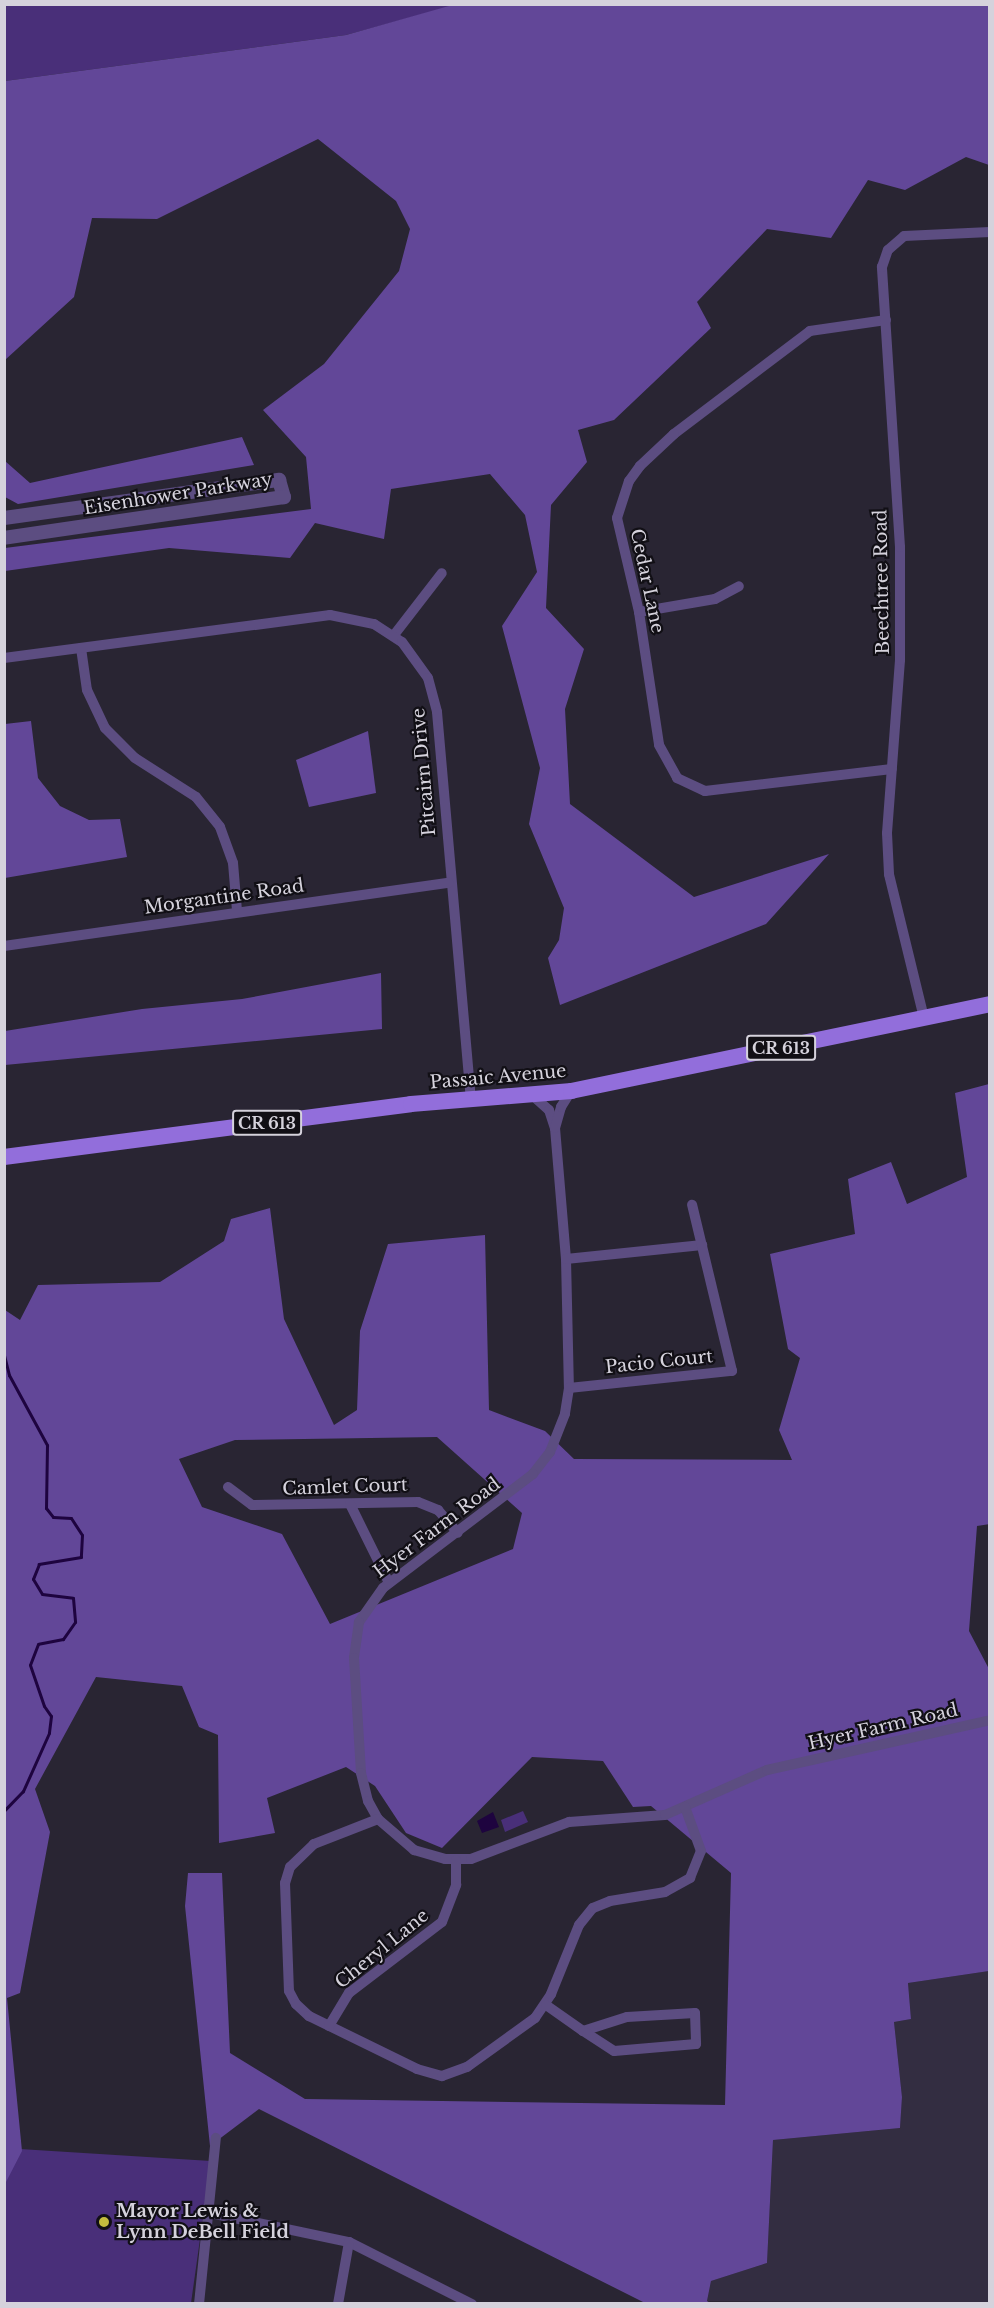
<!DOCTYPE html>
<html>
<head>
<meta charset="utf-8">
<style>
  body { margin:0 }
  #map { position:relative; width:994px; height:2308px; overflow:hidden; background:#292533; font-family:"Libre Baskerville",serif }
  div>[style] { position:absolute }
  .built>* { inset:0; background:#332d41 }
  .green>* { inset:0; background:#492f79 }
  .forest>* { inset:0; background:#624798 }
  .water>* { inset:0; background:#1e043f }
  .stream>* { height:3px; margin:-1.5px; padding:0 1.5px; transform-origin:1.5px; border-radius:1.5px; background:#1e043f }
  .minor>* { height:10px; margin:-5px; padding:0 5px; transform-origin:5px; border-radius:5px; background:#5c4d81 }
  .tertiary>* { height:14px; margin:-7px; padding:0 7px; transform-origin:7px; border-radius:7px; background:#5c4d81 }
  .primary>* { height:16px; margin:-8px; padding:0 8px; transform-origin:8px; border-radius:8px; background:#926edb }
  .dots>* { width:16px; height:16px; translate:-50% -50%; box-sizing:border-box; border:3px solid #110f15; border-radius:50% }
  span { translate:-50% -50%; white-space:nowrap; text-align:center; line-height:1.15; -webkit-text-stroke:4.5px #110f15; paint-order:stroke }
  .shield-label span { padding:2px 4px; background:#110f15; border:2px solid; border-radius:4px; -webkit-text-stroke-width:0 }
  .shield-label { font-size:16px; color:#d5d2dc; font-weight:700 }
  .street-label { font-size:18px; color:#d5d2dc }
  .poi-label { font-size:18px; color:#d5d2dc; font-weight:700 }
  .left { translate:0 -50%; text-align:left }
  .frame { position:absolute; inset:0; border:6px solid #d5d2dc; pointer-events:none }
</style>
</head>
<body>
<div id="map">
  <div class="built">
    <div style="clip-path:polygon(989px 1971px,989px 2303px,707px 2301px,711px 2281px,767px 2263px,773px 2140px,900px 2128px,902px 2097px,894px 2022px,911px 2019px,908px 1983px)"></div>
  </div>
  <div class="green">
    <div style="clip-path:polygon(4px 5px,456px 5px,346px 35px,5px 81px)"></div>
    <div style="clip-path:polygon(523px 1811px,528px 1822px,505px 1832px,501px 1820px)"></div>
    <div style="clip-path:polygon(4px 2148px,211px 2161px,191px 2303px,5px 2303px)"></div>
  </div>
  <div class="forest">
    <div style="clip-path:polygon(456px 4px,989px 5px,989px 165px,966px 157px,905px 190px,868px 180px,831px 238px,767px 229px,697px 302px,711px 328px,614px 420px,578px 430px,587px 462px,551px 505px,546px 608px,584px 649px,565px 709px,570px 804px,694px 897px,829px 854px,766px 924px,560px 1005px,548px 958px,559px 940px,564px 908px,529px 824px,540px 768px,502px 626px,537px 572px,525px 515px,490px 474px,391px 489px,384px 539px,315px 523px,290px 558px,169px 548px,5px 571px,5px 548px,311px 509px,306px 457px,263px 410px,324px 364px,399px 271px,410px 229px,396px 201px,318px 139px,157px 219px,92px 218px,74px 297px,5px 360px,5px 81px,346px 35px)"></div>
    <div style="clip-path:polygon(242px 437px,254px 465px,18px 504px,5px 497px,5px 461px,30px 483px)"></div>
    <div style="clip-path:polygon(31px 721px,38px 778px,60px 806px,89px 820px,120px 819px,127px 857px,5px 878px,5px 724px)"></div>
    <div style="clip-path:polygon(368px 731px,376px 793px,309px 807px,296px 760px)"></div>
    <div style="clip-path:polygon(381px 973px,382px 1029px,5px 1065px,5px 1031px,142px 1009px,242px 999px)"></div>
    <div style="clip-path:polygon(evenodd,989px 1084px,990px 1524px,977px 1526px,969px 1631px,989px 1669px,989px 1971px,908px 1983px,911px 2019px,894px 2022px,902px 2097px,900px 2128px,773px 2140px,767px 2263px,711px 2281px,707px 2301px,712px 2304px,645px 2303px,259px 2109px,210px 2146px,185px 1906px,188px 1873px,222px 1873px,230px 2053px,305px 2099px,725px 2105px,731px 1873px,651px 1806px,633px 1807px,603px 1761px,532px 1757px,442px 1848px,406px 1833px,375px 1786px,346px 1767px,267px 1798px,275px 1833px,219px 1843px,218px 1735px,199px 1727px,182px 1686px,96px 1677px,35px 1789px,50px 1832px,20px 1993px,7px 1998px,22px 2151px,5px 2184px,5px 1310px,20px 1320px,38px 1285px,160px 1282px,224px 1241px,231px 1219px,270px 1208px,284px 1319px,334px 1425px,357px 1410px,360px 1331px,388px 1244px,485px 1235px,489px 1410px,545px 1431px,574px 1459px,792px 1460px,779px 1430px,800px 1358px,788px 1349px,770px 1254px,855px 1234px,848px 1179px,891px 1162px,907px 1204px,967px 1177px,955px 1093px,989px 1084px,437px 1437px,522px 1513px,513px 1549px,330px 1624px,282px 1534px,202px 1507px,179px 1459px,235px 1440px,437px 1437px)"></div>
  </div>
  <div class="water">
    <div style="clip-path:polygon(493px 1812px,499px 1827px,482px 1833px,477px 1821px)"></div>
  </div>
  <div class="stream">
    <div style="left:4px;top:1355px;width:21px;rotate:76deg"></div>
    <div style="left:9px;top:1375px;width:80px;rotate:61.5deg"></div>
    <div style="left:47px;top:1445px;width:63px;rotate:90.9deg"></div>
    <div style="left:46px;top:1508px;width:11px;rotate:52deg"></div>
    <div style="left:53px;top:1517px;width:18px;rotate:3deg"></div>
    <div style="left:71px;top:1518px;width:20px;rotate:57deg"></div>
    <div style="left:82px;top:1535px;width:22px;rotate:93deg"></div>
    <div style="left:81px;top:1557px;width:43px;rotate:170.5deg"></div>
    <div style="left:39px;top:1564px;width:16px;rotate:112deg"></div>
    <div style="left:33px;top:1579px;width:17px;rotate:59deg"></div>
    <div style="left:42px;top:1594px;width:31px;rotate:7deg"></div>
    <div style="left:73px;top:1598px;width:24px;rotate:85deg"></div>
    <div style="left:75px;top:1622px;width:21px;rotate:125deg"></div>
    <div style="left:63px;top:1639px;width:25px;rotate:169deg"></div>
    <div style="left:38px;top:1644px;width:22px;rotate:111deg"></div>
    <div style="left:30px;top:1665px;width:43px;rotate:71.1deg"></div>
    <div style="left:44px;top:1706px;width:12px;rotate:55deg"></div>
    <div style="left:51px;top:1716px;width:17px;rotate:97deg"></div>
    <div style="left:49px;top:1733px;width:64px;rotate:114.1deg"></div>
    <div style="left:23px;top:1791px;width:28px;rotate:134deg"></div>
  </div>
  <div class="minor">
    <div style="left:886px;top:320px;width:77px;rotate:171.8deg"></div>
    <div style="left:810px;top:331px;width:171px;rotate:142.9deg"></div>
    <div style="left:674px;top:434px;width:47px;rotate:136.7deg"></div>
    <div style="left:640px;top:466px;width:19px;rotate:126deg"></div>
    <div style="left:629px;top:481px;width:39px;rotate:108deg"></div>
    <div style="left:617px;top:518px;width:97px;rotate:76.8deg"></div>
    <div style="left:639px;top:612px;width:134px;rotate:81.4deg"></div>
    <div style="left:659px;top:745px;width:38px;rotate:61deg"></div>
    <div style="left:677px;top:778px;width:31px;rotate:25deg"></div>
    <div style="left:705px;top:791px;width:188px;rotate:-6.7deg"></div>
    <div style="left:639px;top:612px;width:77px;rotate:-9.7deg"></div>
    <div style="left:715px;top:599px;width:27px;rotate:-28deg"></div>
    <div style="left:394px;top:635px;width:78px;rotate:-52.3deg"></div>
    <div style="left:81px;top:648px;width:42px;rotate:81.9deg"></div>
    <div style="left:87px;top:690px;width:42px;rotate:64.7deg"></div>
    <div style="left:105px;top:728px;width:42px;rotate:45deg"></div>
    <div style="left:135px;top:758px;width:72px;rotate:32.6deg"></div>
    <div style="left:196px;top:797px;width:38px;rotate:51deg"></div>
    <div style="left:220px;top:827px;width:38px;rotate:70deg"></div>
    <div style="left:233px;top:863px;width:48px;rotate:85.2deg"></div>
    <div style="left:4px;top:658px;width:329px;rotate:-7.5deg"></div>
    <div style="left:330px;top:615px;width:45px;rotate:11.6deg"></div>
    <div style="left:374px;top:624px;width:33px;rotate:33deg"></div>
    <div style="left:402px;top:642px;width:44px;rotate:54.2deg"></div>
    <div style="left:428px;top:678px;width:35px;rotate:75deg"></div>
    <div style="left:437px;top:712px;width:388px;rotate:85deg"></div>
    <div style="left:4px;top:946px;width:449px;rotate:-8.1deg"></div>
    <div style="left:924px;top:1018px;width:148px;rotate:-103.7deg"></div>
    <div style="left:889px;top:874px;width:41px;rotate:-92.8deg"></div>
    <div style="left:887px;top:833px;width:173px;rotate:-85.7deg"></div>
    <div style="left:900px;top:660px;width:113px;rotate:-90deg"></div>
    <div style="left:900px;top:547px;width:281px;rotate:-93.7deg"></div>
    <div style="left:882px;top:267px;width:18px;rotate:-71deg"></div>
    <div style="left:888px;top:250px;width:21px;rotate:-41deg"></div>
    <div style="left:904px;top:236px;width:86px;rotate:-2.7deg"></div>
    <div style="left:531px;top:1094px;width:24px;rotate:42deg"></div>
    <div style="left:549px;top:1110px;width:19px;rotate:72deg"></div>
    <div style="left:555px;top:1128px;width:131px;rotate:85.2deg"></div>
    <div style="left:566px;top:1259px;width:129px;rotate:88.7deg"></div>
    <div style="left:569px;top:1388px;width:26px;rotate:99deg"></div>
    <div style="left:565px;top:1414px;width:41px;rotate:111.5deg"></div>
    <div style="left:550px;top:1452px;width:28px;rotate:128deg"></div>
    <div style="left:533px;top:1474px;width:188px;rotate:142.8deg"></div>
    <div style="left:383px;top:1588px;width:42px;rotate:125.2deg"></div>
    <div style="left:359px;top:1622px;width:36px;rotate:98deg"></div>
    <div style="left:354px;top:1658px;width:115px;rotate:86.5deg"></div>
    <div style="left:361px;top:1773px;width:29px;rotate:76deg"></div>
    <div style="left:368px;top:1801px;width:21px;rotate:61deg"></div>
    <div style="left:378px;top:1819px;width:48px;rotate:40.7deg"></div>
    <div style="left:414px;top:1850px;width:32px;rotate:16deg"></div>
    <div style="left:445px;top:1859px;width:26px"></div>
    <div style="left:471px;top:1859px;width:105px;rotate:-20.7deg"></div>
    <div style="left:569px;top:1822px;width:96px;rotate:-4.2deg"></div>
    <div style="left:665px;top:1815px;width:111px;rotate:-23.8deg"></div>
    <div style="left:767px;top:1770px;width:229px;rotate:-12.6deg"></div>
    <div style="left:555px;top:1128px;width:22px;rotate:-74deg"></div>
    <div style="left:561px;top:1107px;width:19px;rotate:-58deg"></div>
    <div style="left:566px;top:1259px;width:137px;rotate:-5.9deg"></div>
    <div style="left:569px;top:1388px;width:164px;rotate:-6deg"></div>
    <div style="left:732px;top:1371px;width:171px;rotate:-103.5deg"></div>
    <div style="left:228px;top:1487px;width:30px;rotate:37deg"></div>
    <div style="left:252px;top:1505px;width:166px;rotate:-1deg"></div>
    <div style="left:418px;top:1502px;width:22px;rotate:22deg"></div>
    <div style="left:438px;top:1510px;width:30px;rotate:49deg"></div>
    <div style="left:350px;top:1504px;width:88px;rotate:63.7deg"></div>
    <div style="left:378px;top:1819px;width:69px;rotate:158.7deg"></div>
    <div style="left:314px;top:1844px;width:33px;rotate:136deg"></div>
    <div style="left:290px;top:1867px;width:17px;rotate:107deg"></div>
    <div style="left:285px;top:1883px;width:108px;rotate:87.9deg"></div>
    <div style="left:289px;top:1991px;width:15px;rotate:62deg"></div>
    <div style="left:296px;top:2004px;width:18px;rotate:43deg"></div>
    <div style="left:309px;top:2016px;width:120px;rotate:26.1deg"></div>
    <div style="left:417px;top:2069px;width:26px;rotate:16deg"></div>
    <div style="left:442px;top:2076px;width:27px;rotate:-20deg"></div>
    <div style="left:467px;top:2067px;width:84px;rotate:-35.8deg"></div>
    <div style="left:535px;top:2018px;width:29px;rotate:-56deg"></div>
    <div style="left:551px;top:1994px;width:74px;rotate:-67.9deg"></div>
    <div style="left:579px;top:1925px;width:22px;rotate:-51deg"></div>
    <div style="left:593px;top:1908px;width:18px;rotate:-22deg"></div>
    <div style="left:610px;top:1901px;width:56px;rotate:-9.3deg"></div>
    <div style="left:665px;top:1892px;width:29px;rotate:-29deg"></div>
    <div style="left:690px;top:1878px;width:29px;rotate:-68deg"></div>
    <div style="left:701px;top:1851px;width:47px;rotate:-110deg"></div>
    <div style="left:546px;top:2005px;width:45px;rotate:35.1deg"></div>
    <div style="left:583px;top:2031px;width:46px;rotate:-17.7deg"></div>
    <div style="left:627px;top:2017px;width:68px;rotate:-3.4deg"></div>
    <div style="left:695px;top:2013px;width:31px;rotate:88deg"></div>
    <div style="left:696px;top:2044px;width:82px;rotate:175.1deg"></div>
    <div style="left:614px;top:2051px;width:37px;rotate:-147deg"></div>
    <div style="left:329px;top:2026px;width:39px;rotate:-59deg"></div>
    <div style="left:349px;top:1993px;width:117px;rotate:-37.4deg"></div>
    <div style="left:442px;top:1922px;width:40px;rotate:-69deg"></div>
    <div style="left:456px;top:1885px;width:25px;rotate:-90deg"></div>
    <div style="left:210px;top:2213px;width:142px;rotate:11.8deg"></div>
    <div style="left:349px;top:2242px;width:138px;rotate:26.8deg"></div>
    <div style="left:199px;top:2304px;width:167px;rotate:-84.2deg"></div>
    <div style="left:338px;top:2304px;width:63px;rotate:-79.9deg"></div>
  </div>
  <div class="tertiary">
    <div style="left:4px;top:518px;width:278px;rotate:-7.9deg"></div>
    <div style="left:279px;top:480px;width:18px;rotate:74deg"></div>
    <div style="left:284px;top:497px;width:283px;rotate:171.7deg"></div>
  </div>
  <div class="primary">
    <div style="left:4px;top:1157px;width:410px;rotate:-7.4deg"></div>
    <div style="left:411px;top:1104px;width:161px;rotate:-4.6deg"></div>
    <div style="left:571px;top:1091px;width:428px;rotate:-11.7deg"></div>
  </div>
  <div class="dots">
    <div style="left:104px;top:2222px;background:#c4bc3e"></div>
  </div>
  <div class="shield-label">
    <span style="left:781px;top:1048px">CR 613</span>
    <span style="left:267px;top:1123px">CR 613</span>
  </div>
  <div class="street-label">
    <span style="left:178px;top:494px;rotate:-9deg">Eisenhower Parkway</span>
    <span style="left:647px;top:581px;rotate:78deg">Cedar Lane</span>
    <span style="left:882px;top:582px;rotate:-91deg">Beechtree Road</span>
    <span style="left:424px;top:772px;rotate:-95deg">Pitcairn Drive</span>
    <span style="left:224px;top:897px;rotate:-8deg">Morgantine Road</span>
    <span style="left:498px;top:1077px;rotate:-5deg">Passaic Avenue</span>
    <span style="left:659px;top:1362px;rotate:-6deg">Pacio Court</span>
    <span style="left:345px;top:1487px;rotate:-2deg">Camlet Court</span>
    <span style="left:437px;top:1528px;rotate:-37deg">Hyer Farm Road</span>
    <span style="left:883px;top:1727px;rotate:-13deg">Hyer Farm Road</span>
    <span style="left:382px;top:1949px;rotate:-39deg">Cheryl Lane</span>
  </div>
  <div class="poi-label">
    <span class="left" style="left:116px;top:2222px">Mayor Lewis &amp;<br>Lynn DeBell Field</span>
  </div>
  <div class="frame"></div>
</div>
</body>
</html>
